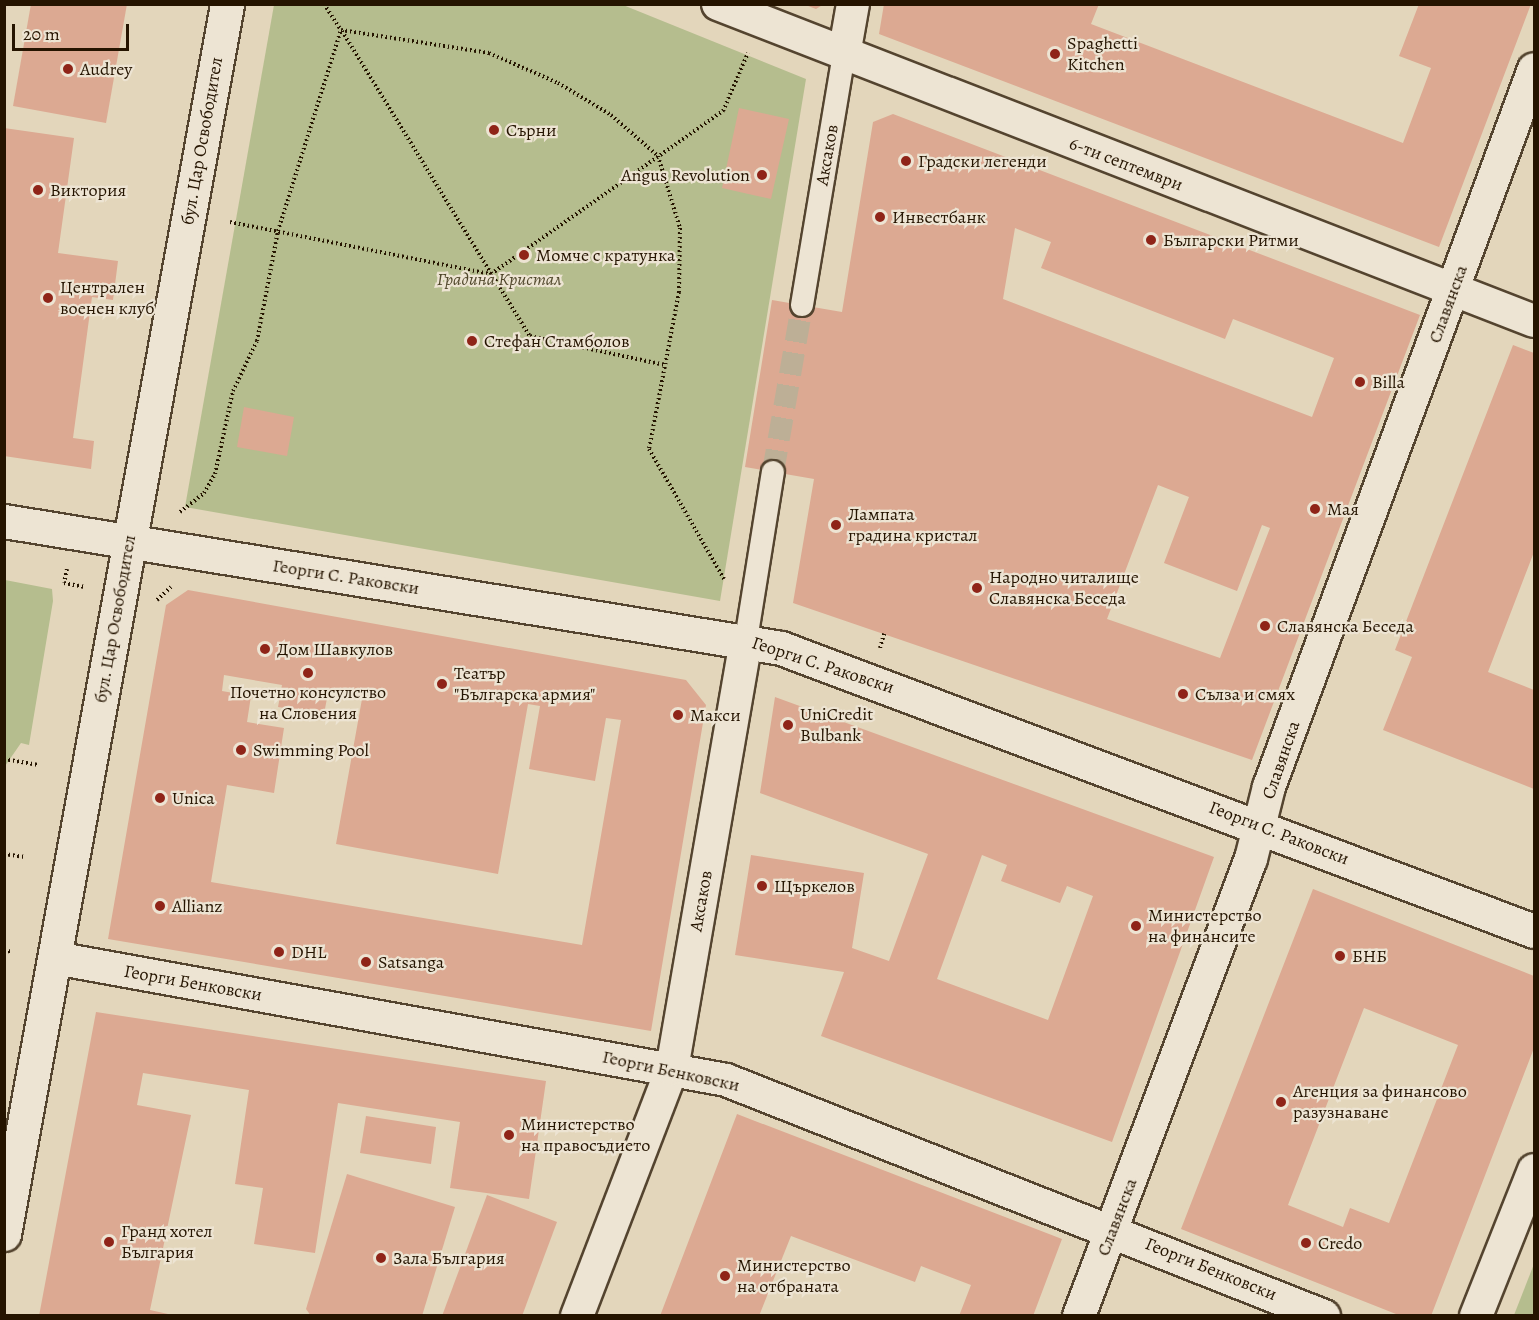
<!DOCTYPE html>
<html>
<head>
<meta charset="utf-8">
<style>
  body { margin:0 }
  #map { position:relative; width:1539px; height:1320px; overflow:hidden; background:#e3d6bb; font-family:Alegreya,serif }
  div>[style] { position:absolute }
  .green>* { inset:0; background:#b5bd8e }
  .building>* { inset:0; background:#dca992 }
  .pedestrian-tunnel>* { height:22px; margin-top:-11px; transform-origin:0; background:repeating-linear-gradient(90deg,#bdaf96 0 22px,transparent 0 33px) }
  .path>* { height:4px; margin-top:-2px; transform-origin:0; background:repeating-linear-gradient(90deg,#251400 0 1.5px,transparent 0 4.5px) }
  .roads { filter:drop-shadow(2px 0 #54442f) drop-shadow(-2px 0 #54442f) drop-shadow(0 2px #54442f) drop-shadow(0 -2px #54442f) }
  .pedestrian>* { height:22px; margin:-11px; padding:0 11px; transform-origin:11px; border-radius:11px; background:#ede4d3 }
  .minor>* { height:32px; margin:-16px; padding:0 16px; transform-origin:16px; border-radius:16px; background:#ede4d3 }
  .tertiary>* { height:33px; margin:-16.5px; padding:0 16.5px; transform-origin:16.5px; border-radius:16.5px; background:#ede4d3 }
  .secondary>* { height:33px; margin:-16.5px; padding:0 16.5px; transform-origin:16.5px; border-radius:16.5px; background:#ede4d3 }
  .dots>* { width:16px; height:16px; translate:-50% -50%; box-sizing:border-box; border:3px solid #ede4d3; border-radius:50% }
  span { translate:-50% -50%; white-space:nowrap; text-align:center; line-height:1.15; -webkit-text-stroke:4.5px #ede4d3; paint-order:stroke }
  .poi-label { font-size:18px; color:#251400 }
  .left { translate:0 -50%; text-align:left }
  .right { translate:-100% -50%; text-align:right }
  .street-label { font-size:18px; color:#251400 }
  .park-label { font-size:18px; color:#50472b; font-style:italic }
  .frame { position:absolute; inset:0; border:6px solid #251400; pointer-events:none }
  .scale { position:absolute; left:12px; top:24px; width:117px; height:27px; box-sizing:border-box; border:3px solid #251400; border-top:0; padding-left:8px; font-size:18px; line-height:21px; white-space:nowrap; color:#251400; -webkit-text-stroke:4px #ede4d3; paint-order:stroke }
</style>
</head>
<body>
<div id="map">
  <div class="green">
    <div style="clip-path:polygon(274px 5px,623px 5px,806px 79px,720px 601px,185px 507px)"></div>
    <div style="clip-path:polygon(5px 580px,52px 589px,53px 601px,29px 745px,21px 743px,5px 766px)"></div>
    <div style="clip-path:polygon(1534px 1264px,1534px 1315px,1514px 1315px)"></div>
  </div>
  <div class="building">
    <div style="clip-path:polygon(31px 4px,127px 4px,106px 123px,13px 106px)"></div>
    <div style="clip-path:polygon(803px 4px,824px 4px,816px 9px)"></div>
    <div style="clip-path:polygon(884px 4px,1099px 4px,1091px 24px,1403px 143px,1431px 68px,1399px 56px,1419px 4px,1531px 4px,1439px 247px,879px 34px)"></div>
    <div style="clip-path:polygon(739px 108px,789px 119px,771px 199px,722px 188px)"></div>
    <div style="clip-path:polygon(evenodd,893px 114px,1420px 315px,1252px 760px,793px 603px,814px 479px,745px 467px,772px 300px,842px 312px,873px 122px,893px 114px,1015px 228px,1051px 242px,1041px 268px,1225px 339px,1233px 319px,1334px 358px,1312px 417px,1003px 299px,1015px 228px,893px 114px,1158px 485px,1189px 497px,1164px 563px,1237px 591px,1262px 525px,1270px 528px,1220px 658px,1107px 619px,1158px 485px)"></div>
    <div style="clip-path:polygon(4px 128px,74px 138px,58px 253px,118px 261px,113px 300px,92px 297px,73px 438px,94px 441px,91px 469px,4px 456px)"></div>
    <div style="clip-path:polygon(1513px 345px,1534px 353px,1534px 552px,1488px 672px,1534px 690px,1534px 789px,1383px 730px,1412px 657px,1395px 650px)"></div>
    <div style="clip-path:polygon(244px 407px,294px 417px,287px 456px,237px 447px)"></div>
    <div style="clip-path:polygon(evenodd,188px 590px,686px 680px,706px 705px,651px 1031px,108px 939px,166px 605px,188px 590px,224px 675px,282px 685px,278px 707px,324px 714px,328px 693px,362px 699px,336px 844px,498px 874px,528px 704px,540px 706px,529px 769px,595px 781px,606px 718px,621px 720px,582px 945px,211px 882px,227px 785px,274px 793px,284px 728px,247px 722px,251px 696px,222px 691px,224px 675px)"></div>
    <div style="clip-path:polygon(evenodd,775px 697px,1214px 857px,1112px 1142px,821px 1036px,844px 972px,735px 955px,751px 855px,864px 873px,852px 948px,889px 961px,928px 854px,760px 793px,775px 697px,982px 855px,1007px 865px,1001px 881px,1060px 903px,1067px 886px,1093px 896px,1048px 1020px,937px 979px,982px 855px)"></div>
    <div style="clip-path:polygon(evenodd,1313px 889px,1534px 976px,1534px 1048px,1431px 1316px,1401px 1316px,1181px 1229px,1313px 889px,1364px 1008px,1458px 1045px,1389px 1223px,1350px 1208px,1343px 1227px,1288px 1205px,1364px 1008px)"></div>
    <div style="clip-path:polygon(96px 1012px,546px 1081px,529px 1199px,450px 1188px,460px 1122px,338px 1103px,315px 1253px,254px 1244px,263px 1188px,235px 1184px,249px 1090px,143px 1073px,137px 1105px,191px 1115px,150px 1310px,177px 1316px,39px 1316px)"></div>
    <div style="clip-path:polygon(737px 1114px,1062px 1239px,1033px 1316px,959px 1316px,971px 1285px,921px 1266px,915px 1282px,791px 1236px,759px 1316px,660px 1316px)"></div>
    <div style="clip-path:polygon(366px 1116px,436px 1127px,431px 1164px,360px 1153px)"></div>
    <div style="clip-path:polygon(347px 1174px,455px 1207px,422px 1316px,311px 1316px,306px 1309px)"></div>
    <div style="clip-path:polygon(487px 1195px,557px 1222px,522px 1316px,442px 1316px)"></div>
  </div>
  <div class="pedestrian-tunnel">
    <div style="left:773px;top:472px;width:169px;rotate:-80.1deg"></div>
  </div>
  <div class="path">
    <div style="left:324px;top:4px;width:31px;rotate:57deg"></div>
    <div style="left:341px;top:30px;width:150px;rotate:8.8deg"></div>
    <div style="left:489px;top:53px;width:75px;rotate:23.5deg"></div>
    <div style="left:558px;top:83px;width:62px;rotate:31.1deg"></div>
    <div style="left:611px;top:115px;width:62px;rotate:41.1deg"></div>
    <div style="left:658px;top:156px;width:75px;rotate:73deg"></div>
    <div style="left:680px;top:228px;width:64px;rotate:90.9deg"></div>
    <div style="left:679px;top:292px;width:160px;rotate:100.8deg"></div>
    <div style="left:649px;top:449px;width:150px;rotate:60deg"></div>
    <div style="left:342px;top:31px;width:358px;rotate:58.4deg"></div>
    <div style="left:530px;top:336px;width:138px;rotate:12.1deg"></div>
    <div style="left:230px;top:222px;width:266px;rotate:11.3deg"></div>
    <div style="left:491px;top:274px;width:284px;rotate:-35.1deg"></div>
    <div style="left:723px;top:111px;width:63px;rotate:-66.7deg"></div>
    <div style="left:180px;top:512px;width:31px;rotate:-38deg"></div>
    <div style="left:204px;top:493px;width:22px;rotate:-60deg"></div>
    <div style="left:215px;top:474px;width:85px;rotate:-77.8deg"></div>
    <div style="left:233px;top:391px;width:55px;rotate:-64.4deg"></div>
    <div style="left:257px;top:341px;width:112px;rotate:-79.2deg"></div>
    <div style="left:278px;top:231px;width:211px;rotate:-72.6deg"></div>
    <div style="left:67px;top:569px;width:14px;rotate:102deg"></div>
    <div style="left:64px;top:583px;width:21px;rotate:11deg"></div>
    <div style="left:157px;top:600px;width:19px;rotate:-43deg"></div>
    <div style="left:880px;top:648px;width:15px;rotate:-74deg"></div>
    <div style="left:4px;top:759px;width:35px;rotate:10deg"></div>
    <div style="left:4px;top:854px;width:21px;rotate:8deg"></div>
    <div style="left:4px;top:950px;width:8px;rotate:14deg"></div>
  </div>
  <div class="roads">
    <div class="pedestrian">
      <div style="left:802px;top:305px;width:254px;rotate:-80.5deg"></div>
      <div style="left:746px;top:640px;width:170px;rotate:-80.9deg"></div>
    </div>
    <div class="minor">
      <div style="left:718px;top:4px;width:875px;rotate:21.23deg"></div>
      <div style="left:844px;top:55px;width:52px;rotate:-80deg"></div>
      <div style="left:55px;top:958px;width:682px;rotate:10.3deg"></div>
      <div style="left:726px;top:1080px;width:643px;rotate:21.54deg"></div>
      <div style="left:577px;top:1316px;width:265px;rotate:-69deg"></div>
      <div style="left:672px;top:1069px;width:435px;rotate:-80.2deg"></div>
      <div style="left:1079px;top:1316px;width:488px;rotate:-69.4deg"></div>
      <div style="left:1251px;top:859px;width:74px;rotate:-76deg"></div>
      <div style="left:1269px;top:787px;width:765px;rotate:-69.74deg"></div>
      <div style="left:1476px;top:1316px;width:157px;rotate:-68.3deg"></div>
    </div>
    <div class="tertiary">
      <div style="left:4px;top:521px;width:787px;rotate:9.28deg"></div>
      <div style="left:781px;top:648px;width:804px;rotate:20.6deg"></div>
    </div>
    <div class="secondary">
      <div style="left:4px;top:1234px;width:1250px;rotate:-79.72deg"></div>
    </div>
  </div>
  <div class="dots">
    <div style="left:1055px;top:54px;background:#8f2418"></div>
    <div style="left:68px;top:69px;background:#8f2418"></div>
    <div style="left:494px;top:130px;background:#8f2418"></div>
    <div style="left:906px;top:161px;background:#8f2418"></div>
    <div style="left:762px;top:175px;background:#8f2418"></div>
    <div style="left:38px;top:190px;background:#8f2418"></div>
    <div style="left:880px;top:217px;background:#8f2418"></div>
    <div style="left:1151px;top:240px;background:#8f2418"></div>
    <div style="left:524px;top:255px;background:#8f2418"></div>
    <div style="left:48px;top:298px;background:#8f2418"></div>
    <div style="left:472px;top:341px;background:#8f2418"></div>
    <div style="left:1360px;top:382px;background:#8f2418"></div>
    <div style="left:1315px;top:509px;background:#8f2418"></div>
    <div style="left:836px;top:525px;background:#8f2418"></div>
    <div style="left:977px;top:588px;background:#8f2418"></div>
    <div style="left:1265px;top:626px;background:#8f2418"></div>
    <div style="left:265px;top:649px;background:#8f2418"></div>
    <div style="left:308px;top:673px;background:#8f2418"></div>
    <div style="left:442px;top:684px;background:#8f2418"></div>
    <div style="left:1183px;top:694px;background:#8f2418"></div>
    <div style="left:678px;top:715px;background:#8f2418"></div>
    <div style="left:788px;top:725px;background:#8f2418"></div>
    <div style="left:241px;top:750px;background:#8f2418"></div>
    <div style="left:160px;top:798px;background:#8f2418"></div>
    <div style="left:762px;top:886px;background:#8f2418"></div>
    <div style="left:160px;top:906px;background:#8f2418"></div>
    <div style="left:1136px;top:926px;background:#8f2418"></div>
    <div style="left:279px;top:952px;background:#8f2418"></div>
    <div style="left:1340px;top:956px;background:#8f2418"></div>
    <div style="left:366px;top:962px;background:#8f2418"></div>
    <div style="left:1281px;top:1102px;background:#8f2418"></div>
    <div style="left:509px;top:1135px;background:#8f2418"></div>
    <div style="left:109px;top:1242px;background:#8f2418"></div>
    <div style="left:1306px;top:1243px;background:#8f2418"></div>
    <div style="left:381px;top:1258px;background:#8f2418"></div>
    <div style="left:725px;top:1276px;background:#8f2418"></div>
  </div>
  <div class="poi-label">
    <span class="left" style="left:1067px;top:54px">Spaghetti<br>Kitchen</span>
    <span class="left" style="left:80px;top:69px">Audrey</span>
    <span class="left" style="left:506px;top:130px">Сърни</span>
    <span class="left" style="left:918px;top:161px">Градски легенди</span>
    <span class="right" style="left:750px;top:175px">Angus Revolution</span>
    <span class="left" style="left:50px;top:190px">Виктория</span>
    <span class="left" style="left:892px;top:217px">Инвестбанк</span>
    <span class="left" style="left:1163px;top:240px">Български Ритми</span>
    <span class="left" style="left:536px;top:255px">Mомче с кратунка</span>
    <span class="left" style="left:60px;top:298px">Централен<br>военен клуб</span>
    <span class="left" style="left:484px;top:341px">Стефан Стамболов</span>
    <span class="left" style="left:1372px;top:382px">Billa</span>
    <span class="left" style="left:1327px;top:509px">Мая</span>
    <span class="left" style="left:848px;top:525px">Лампата<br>градина кристал</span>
    <span class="left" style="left:989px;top:588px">Народно читалище<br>Славянска Беседа</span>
    <span class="left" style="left:1277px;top:626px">Славянска Беседа</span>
    <span class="left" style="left:277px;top:649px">Дом Шавкулов</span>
    <span class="left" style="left:454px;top:684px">Театър<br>"Българска армия"</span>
    <span style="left:308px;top:703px">Почетно консулство<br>на Словения</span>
    <span class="left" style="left:1195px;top:694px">Сълза и смях</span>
    <span class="left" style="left:690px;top:715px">Макси</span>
    <span class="left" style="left:800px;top:725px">UniCredit<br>Bulbank</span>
    <span class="left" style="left:253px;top:750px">Swimming Pool</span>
    <span class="left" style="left:172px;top:798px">Unica</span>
    <span class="left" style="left:774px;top:886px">Щъркелов</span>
    <span class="left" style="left:172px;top:906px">Allianz</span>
    <span class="left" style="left:1148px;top:926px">Министерство<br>на финансите</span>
    <span class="left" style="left:291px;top:952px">DHL</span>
    <span class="left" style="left:1352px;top:956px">БНБ</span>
    <span class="left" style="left:378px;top:962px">Satsanga</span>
    <span class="left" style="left:1293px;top:1102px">Агенция за финансово<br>разузнаване</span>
    <span class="left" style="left:521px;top:1135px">Министерство<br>на правосъдието</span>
    <span class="left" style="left:121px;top:1242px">Гранд хотел<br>България</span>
    <span class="left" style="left:1318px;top:1243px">Credo</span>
    <span class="left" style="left:393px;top:1258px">Зала България</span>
    <span class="left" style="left:737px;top:1276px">Министерство<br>на отбраната</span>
  </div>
  <div class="street-label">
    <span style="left:202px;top:141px;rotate:-80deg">бул. Цар Освободител</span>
    <span style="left:827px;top:155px;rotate:-80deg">Аксаков</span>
    <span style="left:1126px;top:164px;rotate:21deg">6-ти септември</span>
    <span style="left:1448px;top:304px;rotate:-70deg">Славянска</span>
    <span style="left:346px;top:577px;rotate:9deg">Георги С. Раковски</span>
    <span style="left:115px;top:619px;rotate:-80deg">бул. Цар Освободител</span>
    <span style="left:823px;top:665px;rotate:18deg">Георги С. Раковски</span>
    <span style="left:1281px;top:760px;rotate:-71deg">Славянска</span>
    <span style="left:1279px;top:833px;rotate:21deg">Георги С. Раковски</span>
    <span style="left:701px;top:901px;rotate:-80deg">Аксаков</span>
    <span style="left:193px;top:983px;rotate:10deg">Георги Бенковски</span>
    <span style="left:671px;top:1071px;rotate:12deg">Георги Бенковски</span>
    <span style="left:1117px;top:1217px;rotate:-69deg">Славянска</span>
    <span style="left:1211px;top:1269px;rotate:22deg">Георги Бенковски</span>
  </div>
  <div class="park-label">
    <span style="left:499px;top:279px">Градина Кристал</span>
  </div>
  <div class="frame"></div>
  <div class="scale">20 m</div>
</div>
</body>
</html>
